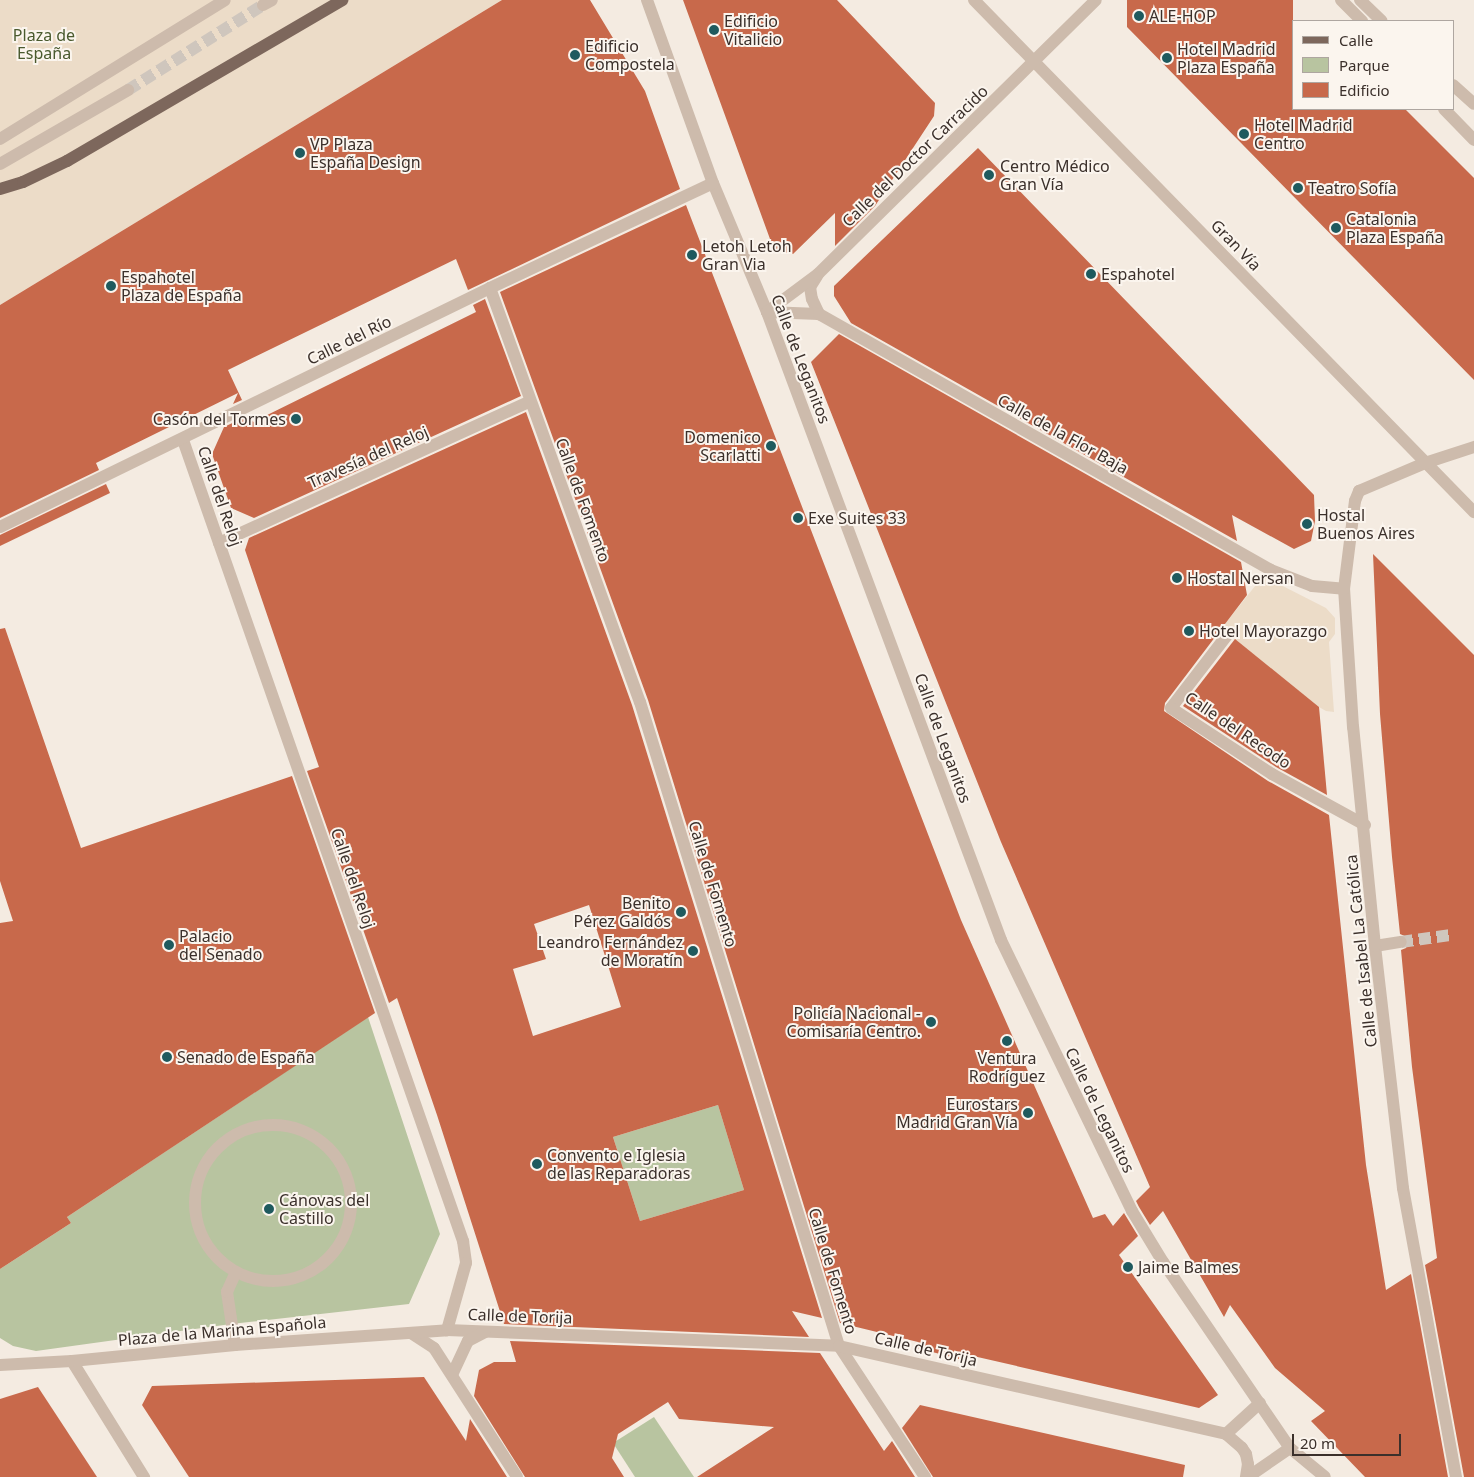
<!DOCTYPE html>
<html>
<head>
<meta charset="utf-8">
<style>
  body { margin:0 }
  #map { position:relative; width:1474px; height:1477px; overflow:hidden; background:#f4ebe1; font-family:"Noto Sans",sans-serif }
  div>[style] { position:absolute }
  .green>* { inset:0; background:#b8c4a0 }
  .plaza>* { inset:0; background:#ecdcc8 }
  .building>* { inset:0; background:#c8694b }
  .minor-tunnel>* { height:12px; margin-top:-6px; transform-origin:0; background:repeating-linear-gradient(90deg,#cfc6bd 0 12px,transparent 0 18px) }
  .minor>* { height:12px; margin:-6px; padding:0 6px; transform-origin:6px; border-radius:6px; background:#cdbbac }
  .minor>.ring { margin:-6px; padding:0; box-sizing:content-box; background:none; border:12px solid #cdbbac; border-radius:50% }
  .major>* { height:12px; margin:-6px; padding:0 6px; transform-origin:6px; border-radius:6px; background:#7d675c }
  .dots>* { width:14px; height:14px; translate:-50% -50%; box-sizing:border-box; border:2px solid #fbf5ee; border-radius:50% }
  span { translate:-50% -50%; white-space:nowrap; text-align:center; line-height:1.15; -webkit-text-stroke:4px #fbf5ee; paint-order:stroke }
  .poi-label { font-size:16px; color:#3b302b }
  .left { translate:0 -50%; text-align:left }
  .right { translate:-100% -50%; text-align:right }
  .park-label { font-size:16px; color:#4a5a2e }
  .street-label { font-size:16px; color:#3b302b }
  .legend { position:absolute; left:1292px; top:20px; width:162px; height:90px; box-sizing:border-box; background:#fbf5ee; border:1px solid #aea6a0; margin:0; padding:6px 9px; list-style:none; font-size:15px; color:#3b302b }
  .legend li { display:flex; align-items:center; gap:10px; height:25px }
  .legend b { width:25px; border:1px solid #aea6a0 }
  .scale { position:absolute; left:1292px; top:1434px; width:109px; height:22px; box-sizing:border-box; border:2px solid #3b302b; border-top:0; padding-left:6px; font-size:15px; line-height:18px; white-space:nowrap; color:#3b302b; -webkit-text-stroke:4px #fbf5ee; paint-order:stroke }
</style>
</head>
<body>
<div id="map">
  <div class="green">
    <div style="clip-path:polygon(368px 1017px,440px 1234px,409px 1304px,231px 1324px,36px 1351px,13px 1346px,0 1338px,0 1269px,71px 1223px,67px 1217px)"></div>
    <div style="clip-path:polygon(718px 1105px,744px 1190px,640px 1221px,613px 1137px)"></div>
    <div style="clip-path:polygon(654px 1417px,694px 1477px,635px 1477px,613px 1443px)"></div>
  </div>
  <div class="plaza">
    <div style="clip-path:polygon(0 0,502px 0,0 305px)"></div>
    <div style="clip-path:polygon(1263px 576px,1326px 608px,1335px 618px,1335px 634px,1329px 642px,1334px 712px,1326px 711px,1319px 707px,1221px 629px)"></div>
  </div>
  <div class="building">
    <div style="clip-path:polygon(502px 0,590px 0,645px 91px,680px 189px,468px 290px,456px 259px,228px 370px,242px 400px,233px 404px,238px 393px,96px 463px,99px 470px,0 518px,0 305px)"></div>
    <div style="clip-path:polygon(683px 0,837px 0,935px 103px,934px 116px,875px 206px,835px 246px,835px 213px,793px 254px,774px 250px)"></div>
    <div style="clip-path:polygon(1127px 0,1293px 0,1293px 109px,1405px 109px,1474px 178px,1474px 380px,1127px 27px)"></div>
    <div style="clip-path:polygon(978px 148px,1314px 495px,1315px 521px,1311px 541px,1294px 549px,1232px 515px,1237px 541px,851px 323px,834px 296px,834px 286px)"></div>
    <div style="clip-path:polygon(686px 205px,961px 920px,1093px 1218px,1105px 1214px,1113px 1226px,1124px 1213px,1138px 1236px,1119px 1255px,1218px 1395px,1199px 1408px,960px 1353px,959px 1359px,917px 1348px,918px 1342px,840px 1323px,648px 700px,500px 292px)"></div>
    <div style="clip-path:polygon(485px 299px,521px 396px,254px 518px,231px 508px,212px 454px,224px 427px,249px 415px,253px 422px,476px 312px,473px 305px)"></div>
    <div style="clip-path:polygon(839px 334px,1241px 562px,1247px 595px,1165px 703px,1164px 711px,1268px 781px,1329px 815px,1366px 1165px,1386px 1290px,1411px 1274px,1448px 1477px,1365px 1477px,1311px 1421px,1325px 1411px,1275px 1368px,1230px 1305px,1224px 1317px,1163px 1211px,1150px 1225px,1139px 1207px,1136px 1201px,1150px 1187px,1001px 842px,811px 362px)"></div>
    <div style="clip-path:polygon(evenodd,526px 412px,632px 705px,822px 1318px,792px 1311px,809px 1337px,504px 1324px,437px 1115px,397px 998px,389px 1003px,307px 771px,319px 767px,245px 550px,249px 538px,526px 412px,589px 905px,621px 1007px,533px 1036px,513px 969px,546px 959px,534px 924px,589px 905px,526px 412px,718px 1105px,744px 1190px,640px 1221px,613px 1137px,718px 1105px)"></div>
    <div style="clip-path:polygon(106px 484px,110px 493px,0 546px,0 535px)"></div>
    <div style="clip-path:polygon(1373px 554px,1474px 655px,1474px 1477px,1464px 1477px,1425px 1265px,1437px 1258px,1412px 1067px,1401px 950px,1406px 948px,1409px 941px,1407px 937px,1400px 934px,1392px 857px,1380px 714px)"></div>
    <div style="clip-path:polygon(5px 628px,81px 848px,292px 776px,375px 1013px,67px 1217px,71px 1223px,0 1269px,0 923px,13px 921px,0 881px,0 629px)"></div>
    <div style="clip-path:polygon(1235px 639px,1319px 707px,1327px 795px,1276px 767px,1183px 706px)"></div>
    <div style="clip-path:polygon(510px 1341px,820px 1353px,884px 1451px,892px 1441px,915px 1477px,697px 1477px,774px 1427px,679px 1419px,668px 1402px,618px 1434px,612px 1458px,624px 1477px,525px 1477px,474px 1396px,479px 1370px,494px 1362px,516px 1362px)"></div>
    <div style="clip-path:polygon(424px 1377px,466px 1441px,470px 1419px,507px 1477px,189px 1477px,142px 1405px,152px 1386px)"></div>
    <div style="clip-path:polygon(38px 1387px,97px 1477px,0 1477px,0 1399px)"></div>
    <div style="clip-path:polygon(920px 1405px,1185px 1465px,1183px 1477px,933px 1477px,902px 1428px)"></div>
  </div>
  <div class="minor-tunnel">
    <div style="left:128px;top:90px;width:160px;rotate:-32.2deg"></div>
    <div style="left:1401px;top:942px;width:49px;rotate:-8.1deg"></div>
  </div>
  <div class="minor">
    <div style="left:647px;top:0;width:195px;rotate:70.2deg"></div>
    <div style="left:713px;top:183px;width:140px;rotate:67.3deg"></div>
    <div style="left:767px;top:312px;width:670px;rotate:69.56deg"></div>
    <div style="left:1001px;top:940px;width:301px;rotate:64.2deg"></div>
    <div style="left:1132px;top:1211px;width:60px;rotate:58.7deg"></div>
    <div style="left:1163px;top:1262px;width:225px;rotate:55.7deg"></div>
    <div style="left:1290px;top:1448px;width:45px;rotate:39.6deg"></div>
    <div style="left:974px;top:0;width:716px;rotate:45.68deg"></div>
    <div style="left:1341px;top:0;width:30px;rotate:45deg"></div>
    <div style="left:1360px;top:0;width:30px;rotate:44deg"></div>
    <div style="left:263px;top:5px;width:10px;rotate:-29deg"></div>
    <div style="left:1453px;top:85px;width:28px;rotate:42deg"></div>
    <div style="left:1444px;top:109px;width:43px;rotate:45.9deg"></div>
    <div style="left:0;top:139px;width:264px;rotate:-31.7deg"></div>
    <div style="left:0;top:164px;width:148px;rotate:-30deg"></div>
    <div style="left:817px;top:276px;width:13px;rotate:122deg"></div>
    <div style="left:810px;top:287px;width:12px;rotate:81deg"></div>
    <div style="left:812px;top:299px;width:17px;rotate:65deg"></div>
    <div style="left:490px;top:288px;width:440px;rotate:70.1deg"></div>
    <div style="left:640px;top:702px;width:674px;rotate:72.83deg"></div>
    <div style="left:839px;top:1346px;width:157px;rotate:56.7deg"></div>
    <div style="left:767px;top:312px;width:52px;rotate:2.2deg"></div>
    <div style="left:819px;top:314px;width:519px;rotate:29.53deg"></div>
    <div style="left:1271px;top:570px;width:44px;rotate:21.3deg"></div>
    <div style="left:1312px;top:586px;width:32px;rotate:5deg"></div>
    <div style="left:767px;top:312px;width:64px;rotate:-36.7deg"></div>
    <div style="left:818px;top:274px;width:390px;rotate:-44.6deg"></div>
    <div style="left:183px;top:440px;width:849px;rotate:70.73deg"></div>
    <div style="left:463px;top:1241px;width:22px;rotate:82deg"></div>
    <div style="left:466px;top:1263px;width:70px;rotate:105.8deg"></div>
    <div style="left:0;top:527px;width:545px;rotate:-26deg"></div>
    <div style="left:490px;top:288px;width:246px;rotate:-25.2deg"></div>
    <div style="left:219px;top:543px;width:342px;rotate:-24.5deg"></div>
    <div style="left:1228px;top:634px;width:93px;rotate:127.6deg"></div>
    <div style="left:1171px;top:708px;width:121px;rotate:33.2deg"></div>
    <div style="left:1272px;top:774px;width:106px;rotate:28.7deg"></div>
    <div style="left:1375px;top:946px;width:26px;rotate:-9deg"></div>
    <div class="ring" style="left:195px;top:1125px;width:144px;height:144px"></div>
    <div style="left:411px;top:1333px;width:27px;rotate:33deg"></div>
    <div style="left:434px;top:1348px;width:153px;rotate:57.2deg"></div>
    <div style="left:235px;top:1345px;width:54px;rotate:-98.6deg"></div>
    <div style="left:227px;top:1292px;width:22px;rotate:-66deg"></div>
    <div style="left:72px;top:1361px;width:137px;rotate:58.2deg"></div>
    <div style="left:0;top:1365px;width:72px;rotate:-3.2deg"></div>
    <div style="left:72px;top:1361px;width:164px;rotate:-5.6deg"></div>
    <div style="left:235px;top:1345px;width:213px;rotate:-4deg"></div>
    <div style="left:447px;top:1330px;width:392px;rotate:2.3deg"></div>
    <div style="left:839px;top:1346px;width:397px;rotate:12.8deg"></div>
    <div style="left:1226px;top:1434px;width:21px;rotate:41deg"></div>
    <div style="left:1242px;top:1448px;width:7px;rotate:56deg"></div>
    <div style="left:1246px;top:1454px;width:10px;rotate:79deg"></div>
    <div style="left:1248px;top:1464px;width:13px;rotate:99deg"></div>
    <div style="left:452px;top:1375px;width:38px;rotate:-65deg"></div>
    <div style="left:468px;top:1341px;width:19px;rotate:-28deg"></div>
    <div style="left:1226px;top:1434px;width:46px;rotate:-42.4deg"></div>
    <div style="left:1248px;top:1477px;width:51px;rotate:-34.6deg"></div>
    <div style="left:1456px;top:1477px;width:294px;rotate:-100.4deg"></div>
    <div style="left:1403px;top:1188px;width:244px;rotate:-96.6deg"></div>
    <div style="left:1375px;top:946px;width:220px;rotate:-95.7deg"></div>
    <div style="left:1353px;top:727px;width:138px;rotate:-93.7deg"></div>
    <div style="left:1344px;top:589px;width:89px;rotate:-82.9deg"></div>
    <div style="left:1355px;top:501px;width:11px;rotate:-68deg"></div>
    <div style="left:1359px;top:491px;width:72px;rotate:-23deg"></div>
    <div style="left:1425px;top:463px;width:52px;rotate:-18.1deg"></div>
  </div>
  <div class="major">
    <div style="left:0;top:189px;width:24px;rotate:-17deg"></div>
    <div style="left:23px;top:182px;width:49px;rotate:-25.5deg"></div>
    <div style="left:67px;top:161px;width:319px;rotate:-30.3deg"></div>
  </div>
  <div class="dots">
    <div style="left:1139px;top:16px;background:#1f5a5e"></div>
    <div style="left:714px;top:30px;background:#1f5a5e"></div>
    <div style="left:575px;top:55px;background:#1f5a5e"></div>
    <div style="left:1167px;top:58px;background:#1f5a5e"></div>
    <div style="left:1244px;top:134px;background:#1f5a5e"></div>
    <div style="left:300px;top:153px;background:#1f5a5e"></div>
    <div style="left:989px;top:175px;background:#1f5a5e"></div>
    <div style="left:1298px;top:188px;background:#1f5a5e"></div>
    <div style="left:1336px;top:228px;background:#1f5a5e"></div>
    <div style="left:692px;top:255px;background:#1f5a5e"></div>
    <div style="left:1091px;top:274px;background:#1f5a5e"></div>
    <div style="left:111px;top:286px;background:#1f5a5e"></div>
    <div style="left:296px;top:419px;background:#1f5a5e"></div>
    <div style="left:771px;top:446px;background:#1f5a5e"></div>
    <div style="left:798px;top:518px;background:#1f5a5e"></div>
    <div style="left:1307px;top:524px;background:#1f5a5e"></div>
    <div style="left:1177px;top:578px;background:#1f5a5e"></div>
    <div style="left:1189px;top:631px;background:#1f5a5e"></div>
    <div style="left:681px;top:912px;background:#1f5a5e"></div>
    <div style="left:169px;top:945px;background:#1f5a5e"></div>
    <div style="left:693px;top:951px;background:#1f5a5e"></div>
    <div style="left:931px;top:1022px;background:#1f5a5e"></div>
    <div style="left:1007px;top:1041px;background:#1f5a5e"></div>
    <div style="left:167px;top:1057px;background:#1f5a5e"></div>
    <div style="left:1028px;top:1113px;background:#1f5a5e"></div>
    <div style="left:537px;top:1164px;background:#1f5a5e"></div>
    <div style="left:269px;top:1209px;background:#1f5a5e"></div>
    <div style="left:1128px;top:1267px;background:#1f5a5e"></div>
  </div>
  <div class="poi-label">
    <span class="left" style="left:1149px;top:16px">ALE-HOP</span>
    <span class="left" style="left:724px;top:30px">Edificio<br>Vitalicio</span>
    <span class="left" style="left:585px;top:55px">Edificio<br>Compostela</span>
    <span class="left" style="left:1177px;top:58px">Hotel Madrid<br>Plaza España</span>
    <span class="left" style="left:1254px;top:134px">Hotel Madrid<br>Centro</span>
    <span class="left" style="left:310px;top:153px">VP Plaza<br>España Design</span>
    <span class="left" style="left:1000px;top:175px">Centro Médico<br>Gran Vía</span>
    <span class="left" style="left:1308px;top:188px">Teatro Sofía</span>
    <span class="left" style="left:1346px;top:228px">Catalonia<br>Plaza España</span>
    <span class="left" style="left:702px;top:255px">Letoh Letoh<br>Gran Via</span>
    <span class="left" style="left:1101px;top:274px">Espahotel</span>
    <span class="left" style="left:121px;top:286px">Espahotel<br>Plaza de España</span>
    <span class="right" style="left:286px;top:419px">Casón del Tormes</span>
    <span class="right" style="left:761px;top:446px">Domenico<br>Scarlatti</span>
    <span class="left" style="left:1317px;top:524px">Hostal<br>Buenos Aires</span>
    <span class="left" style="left:808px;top:518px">Exe Suites 33</span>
    <span class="left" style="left:1187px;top:578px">Hostal Nersan</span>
    <span class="left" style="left:1199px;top:631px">Hotel Mayorazgo</span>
    <span class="right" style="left:671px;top:912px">Benito<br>Pérez Galdós</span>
    <span class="left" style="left:179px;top:945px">Palacio<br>del Senado</span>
    <span class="right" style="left:683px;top:951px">Leandro Fernández<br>de Moratín</span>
    <span class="right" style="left:921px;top:1022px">Policía Nacional -<br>Comisaría Centro.</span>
    <span class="left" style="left:177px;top:1057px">Senado de España</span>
    <span style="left:1007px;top:1067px">Ventura<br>Rodríguez</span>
    <span class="right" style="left:1018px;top:1113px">Eurostars<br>Madrid Gran Vía</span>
    <span class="left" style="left:547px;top:1164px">Convento e Iglesia<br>de las Reparadoras</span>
    <span class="left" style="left:279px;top:1209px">Cánovas del<br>Castillo</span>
    <span class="left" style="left:1138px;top:1267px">Jaime Balmes</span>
  </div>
  <div class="park-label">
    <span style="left:44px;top:44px">Plaza de<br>España</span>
  </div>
  <div class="street-label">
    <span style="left:915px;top:156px;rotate:-44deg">Calle del Doctor Carracido</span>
    <span style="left:1236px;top:245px;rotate:46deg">Gran Vía</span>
    <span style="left:349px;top:340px;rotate:-26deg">Calle del Río</span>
    <span style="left:801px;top:359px;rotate:69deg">Calle de Leganitos</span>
    <span style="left:1063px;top:434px;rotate:29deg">Calle de la Flor Baja</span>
    <span style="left:368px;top:457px;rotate:-24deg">Travesía del Reloj</span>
    <span style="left:220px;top:496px;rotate:71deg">Calle del Reloj</span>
    <span style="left:583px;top:500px;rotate:70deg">Calle de Fomento</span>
    <span style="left:1238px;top:730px;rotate:34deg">Calle del Recodo</span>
    <span style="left:943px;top:738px;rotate:70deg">Calle de Leganitos</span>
    <span style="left:353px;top:878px;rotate:71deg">Calle del Reloj</span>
    <span style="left:713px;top:884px;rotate:73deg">Calle de Fomento</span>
    <span style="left:1361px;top:951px;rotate:-96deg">Calle de Isabel La Católica</span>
    <span style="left:1100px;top:1110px;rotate:64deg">Calle de Leganitos</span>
    <span style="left:833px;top:1271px;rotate:73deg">Calle de Fomento</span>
    <span style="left:520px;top:1316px;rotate:2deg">Calle de Torija</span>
    <span style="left:222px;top:1331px;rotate:-5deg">Plaza de la Marina Española</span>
    <span style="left:926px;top:1349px;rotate:13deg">Calle de Torija</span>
  </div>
  <ul class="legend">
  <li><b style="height:6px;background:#7d675c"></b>Calle</li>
  <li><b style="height:14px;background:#b8c4a0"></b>Parque</li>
  <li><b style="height:14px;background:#c8694b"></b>Edificio</li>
  </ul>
  <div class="scale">20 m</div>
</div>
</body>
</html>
